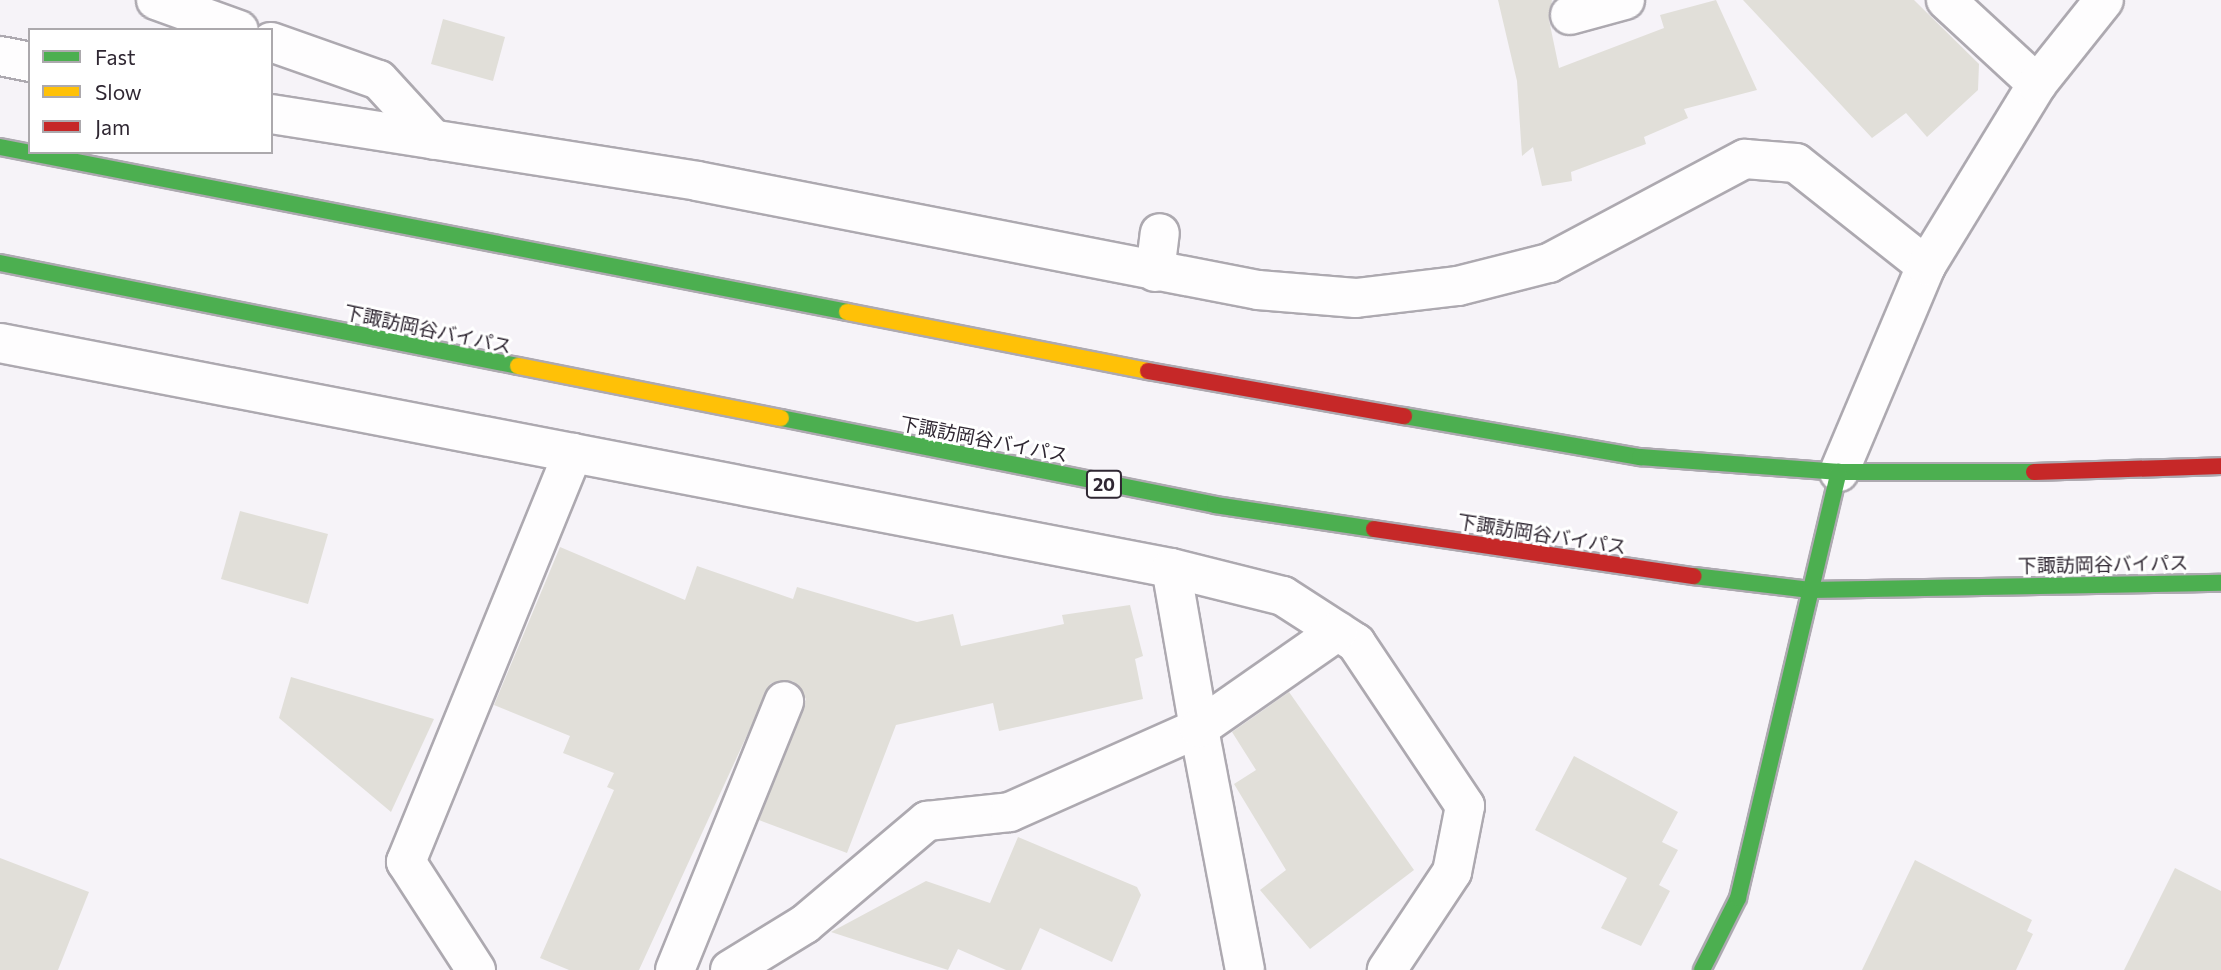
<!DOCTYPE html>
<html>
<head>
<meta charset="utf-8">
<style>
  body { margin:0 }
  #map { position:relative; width:2221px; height:970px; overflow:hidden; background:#f6f3f8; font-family:Commissioner,"Noto Sans JP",sans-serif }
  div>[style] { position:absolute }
  .building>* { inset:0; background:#e1dfd9 }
  .roads { filter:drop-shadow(2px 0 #ada9b0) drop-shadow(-2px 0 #ada9b0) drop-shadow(0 2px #ada9b0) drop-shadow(0 -2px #ada9b0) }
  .street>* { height:38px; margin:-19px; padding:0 19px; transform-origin:19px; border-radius:19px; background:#fefdfe }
  .fast>* { height:16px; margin:-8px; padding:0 8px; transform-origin:8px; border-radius:8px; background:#4caf50 }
  .slow>* { height:16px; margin:-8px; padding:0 8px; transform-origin:8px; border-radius:8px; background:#ffc107 }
  .jam>* { height:16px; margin:-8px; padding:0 8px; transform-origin:8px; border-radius:8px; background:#c62828 }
  span { translate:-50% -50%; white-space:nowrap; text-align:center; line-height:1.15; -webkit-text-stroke:6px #fff; paint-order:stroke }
  .shield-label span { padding:2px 5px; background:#fff; border:2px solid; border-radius:5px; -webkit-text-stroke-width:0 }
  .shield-label { font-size:18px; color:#2f2732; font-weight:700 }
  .street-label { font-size:19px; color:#2f2732 }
  .legend { position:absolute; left:28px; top:28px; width:245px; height:126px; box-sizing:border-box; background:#fff; border:2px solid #aca9ad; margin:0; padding:9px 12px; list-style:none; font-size:21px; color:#2f2732 }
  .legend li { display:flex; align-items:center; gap:14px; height:35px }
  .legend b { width:35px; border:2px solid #aca9ad }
</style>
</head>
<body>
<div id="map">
  <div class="building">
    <div style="clip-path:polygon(1498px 0,1552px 0,1549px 20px,1559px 68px,1664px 28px,1660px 15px,1716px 0,1757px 90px,1684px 109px,1688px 118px,1644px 137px,1646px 144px,1571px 172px,1572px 181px,1542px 186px,1533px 147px,1522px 156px,1517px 81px)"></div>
    <div style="clip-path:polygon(1743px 0,1914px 0,1979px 64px,1978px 90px,1927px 137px,1906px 113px,1872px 138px)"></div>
    <div style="clip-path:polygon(443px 19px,505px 37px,493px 81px,431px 64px)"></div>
    <div style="clip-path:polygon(240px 511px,328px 534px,308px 604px,221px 579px)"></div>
    <div style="clip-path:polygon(560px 547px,685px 600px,697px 566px,793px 599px,797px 587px,917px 622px,953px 614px,961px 646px,1064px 624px,1062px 615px,1130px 605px,1143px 656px,1135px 659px,1143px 699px,999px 731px,993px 703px,896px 725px,847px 853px,759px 820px,806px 699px,793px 681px,771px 683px,639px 970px,569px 970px,540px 958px,614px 790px,607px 787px,614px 773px,563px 753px,570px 736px,494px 705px)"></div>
    <div style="clip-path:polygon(291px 677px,434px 719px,391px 812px,279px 718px)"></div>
    <div style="clip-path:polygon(1289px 692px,1414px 870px,1310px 949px,1260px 890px,1286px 870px,1234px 784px,1256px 770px,1232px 732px)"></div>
    <div style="clip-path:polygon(1574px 756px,1678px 812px,1662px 842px,1678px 850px,1659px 885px,1670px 891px,1641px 946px,1601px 928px,1627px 878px,1535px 830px)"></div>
    <div style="clip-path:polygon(1018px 837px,1137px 887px,1141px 895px,1112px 962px,1040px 928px,1021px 970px,1006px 970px,958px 949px,948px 970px,831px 932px,926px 881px,990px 903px)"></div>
    <div style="clip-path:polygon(0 858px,89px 892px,58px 970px,0 970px)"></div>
    <div style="clip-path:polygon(1915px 860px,2032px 920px,2027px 931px,2033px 934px,2016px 970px,1862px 970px)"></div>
    <div style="clip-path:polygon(2175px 868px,2221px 891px,2221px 970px,2124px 970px)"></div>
  </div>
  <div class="roads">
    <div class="street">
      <div style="left:156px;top:0;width:88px;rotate:19.9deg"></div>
      <div style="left:1946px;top:0;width:124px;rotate:42.7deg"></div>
      <div style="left:1570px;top:15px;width:57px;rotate:-15.3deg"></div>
      <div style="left:271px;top:42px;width:114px;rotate:19.4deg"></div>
      <div style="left:379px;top:80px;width:81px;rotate:47.5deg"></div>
      <div style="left:0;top:56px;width:31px;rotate:11deg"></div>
      <div style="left:271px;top:114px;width:431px;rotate:8.9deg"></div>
      <div style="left:697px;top:181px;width:571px;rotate:11deg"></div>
      <div style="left:1258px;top:290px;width:98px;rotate:4.7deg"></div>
      <div style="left:1356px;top:298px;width:103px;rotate:-6.7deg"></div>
      <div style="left:1458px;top:286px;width:94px;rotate:-14.2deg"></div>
      <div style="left:1549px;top:263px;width:222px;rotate:-28deg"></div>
      <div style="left:1745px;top:159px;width:51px;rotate:4.5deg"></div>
      <div style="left:1796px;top:163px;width:166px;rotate:38.4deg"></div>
      <div style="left:1155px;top:272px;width:39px;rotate:-83deg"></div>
      <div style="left:0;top:343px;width:1192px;rotate:10.88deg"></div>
      <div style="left:1171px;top:568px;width:115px;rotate:14deg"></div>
      <div style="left:1283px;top:596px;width:87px;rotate:32.8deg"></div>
      <div style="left:1356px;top:643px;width:196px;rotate:56.2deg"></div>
      <div style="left:1465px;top:806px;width:67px;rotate:101.1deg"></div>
      <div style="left:1452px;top:872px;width:118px;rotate:123.6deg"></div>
      <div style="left:1839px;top:472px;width:224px;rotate:-67.1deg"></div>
      <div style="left:1926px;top:266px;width:213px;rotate:-58.6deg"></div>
      <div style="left:2037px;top:84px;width:107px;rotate:-51.4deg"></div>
      <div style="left:476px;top:970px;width:129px;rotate:-122.9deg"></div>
      <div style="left:406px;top:862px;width:442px;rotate:-67.8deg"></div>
      <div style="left:675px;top:970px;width:290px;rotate:-67.9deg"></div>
      <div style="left:730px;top:970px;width:88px;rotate:-31.5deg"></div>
      <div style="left:805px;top:924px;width:160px;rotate:-40.2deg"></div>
      <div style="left:927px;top:821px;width:83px;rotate:-6.2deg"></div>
      <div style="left:1010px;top:812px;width:207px;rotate:-24deg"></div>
      <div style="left:1199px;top:728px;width:162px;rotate:-99.9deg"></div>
      <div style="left:1245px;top:970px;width:246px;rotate:-100.8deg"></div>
      <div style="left:1199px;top:728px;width:169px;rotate:-34.9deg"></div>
    </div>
    <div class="fast">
      <div style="left:0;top:147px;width:863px;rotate:11.02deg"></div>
      <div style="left:0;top:263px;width:528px;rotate:11.25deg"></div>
      <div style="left:1404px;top:416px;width:240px;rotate:9.9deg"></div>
      <div style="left:1640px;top:457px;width:200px;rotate:4.3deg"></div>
      <div style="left:1839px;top:472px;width:195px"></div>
      <div style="left:781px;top:418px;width:443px;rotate:11.3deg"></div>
      <div style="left:1215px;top:505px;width:161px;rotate:8.6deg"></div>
      <div style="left:1694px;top:576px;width:117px;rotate:6.9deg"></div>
      <div style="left:1810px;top:590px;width:411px;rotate:-1deg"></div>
      <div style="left:1702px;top:970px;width:80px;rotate:-63.4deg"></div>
      <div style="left:1738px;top:898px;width:438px;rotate:-76.7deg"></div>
    </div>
    <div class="slow">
      <div style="left:847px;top:312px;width:307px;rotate:11.1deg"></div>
      <div style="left:518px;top:366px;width:268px;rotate:11.2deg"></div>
    </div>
    <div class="jam">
      <div style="left:1148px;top:371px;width:260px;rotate:10deg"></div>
      <div style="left:2034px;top:472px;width:187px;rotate:-1.8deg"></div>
      <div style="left:1374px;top:529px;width:323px;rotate:8.4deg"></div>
    </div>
  </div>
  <div class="shield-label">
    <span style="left:1104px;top:484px">20</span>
  </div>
  <div class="street-label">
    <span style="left:428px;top:329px;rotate:12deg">下諏訪岡谷バイパス</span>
    <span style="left:984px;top:439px;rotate:11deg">下諏訪岡谷バイパス</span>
    <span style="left:1542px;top:534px;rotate:9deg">下諏訪岡谷バイパス</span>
    <span style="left:2103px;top:564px;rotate:-1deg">下諏訪岡谷バイパス</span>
  </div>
  <ul class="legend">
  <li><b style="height:9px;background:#4caf50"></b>Fast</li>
  <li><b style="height:9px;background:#ffc107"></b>Slow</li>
  <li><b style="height:9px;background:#c62828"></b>Jam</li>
  </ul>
</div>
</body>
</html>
